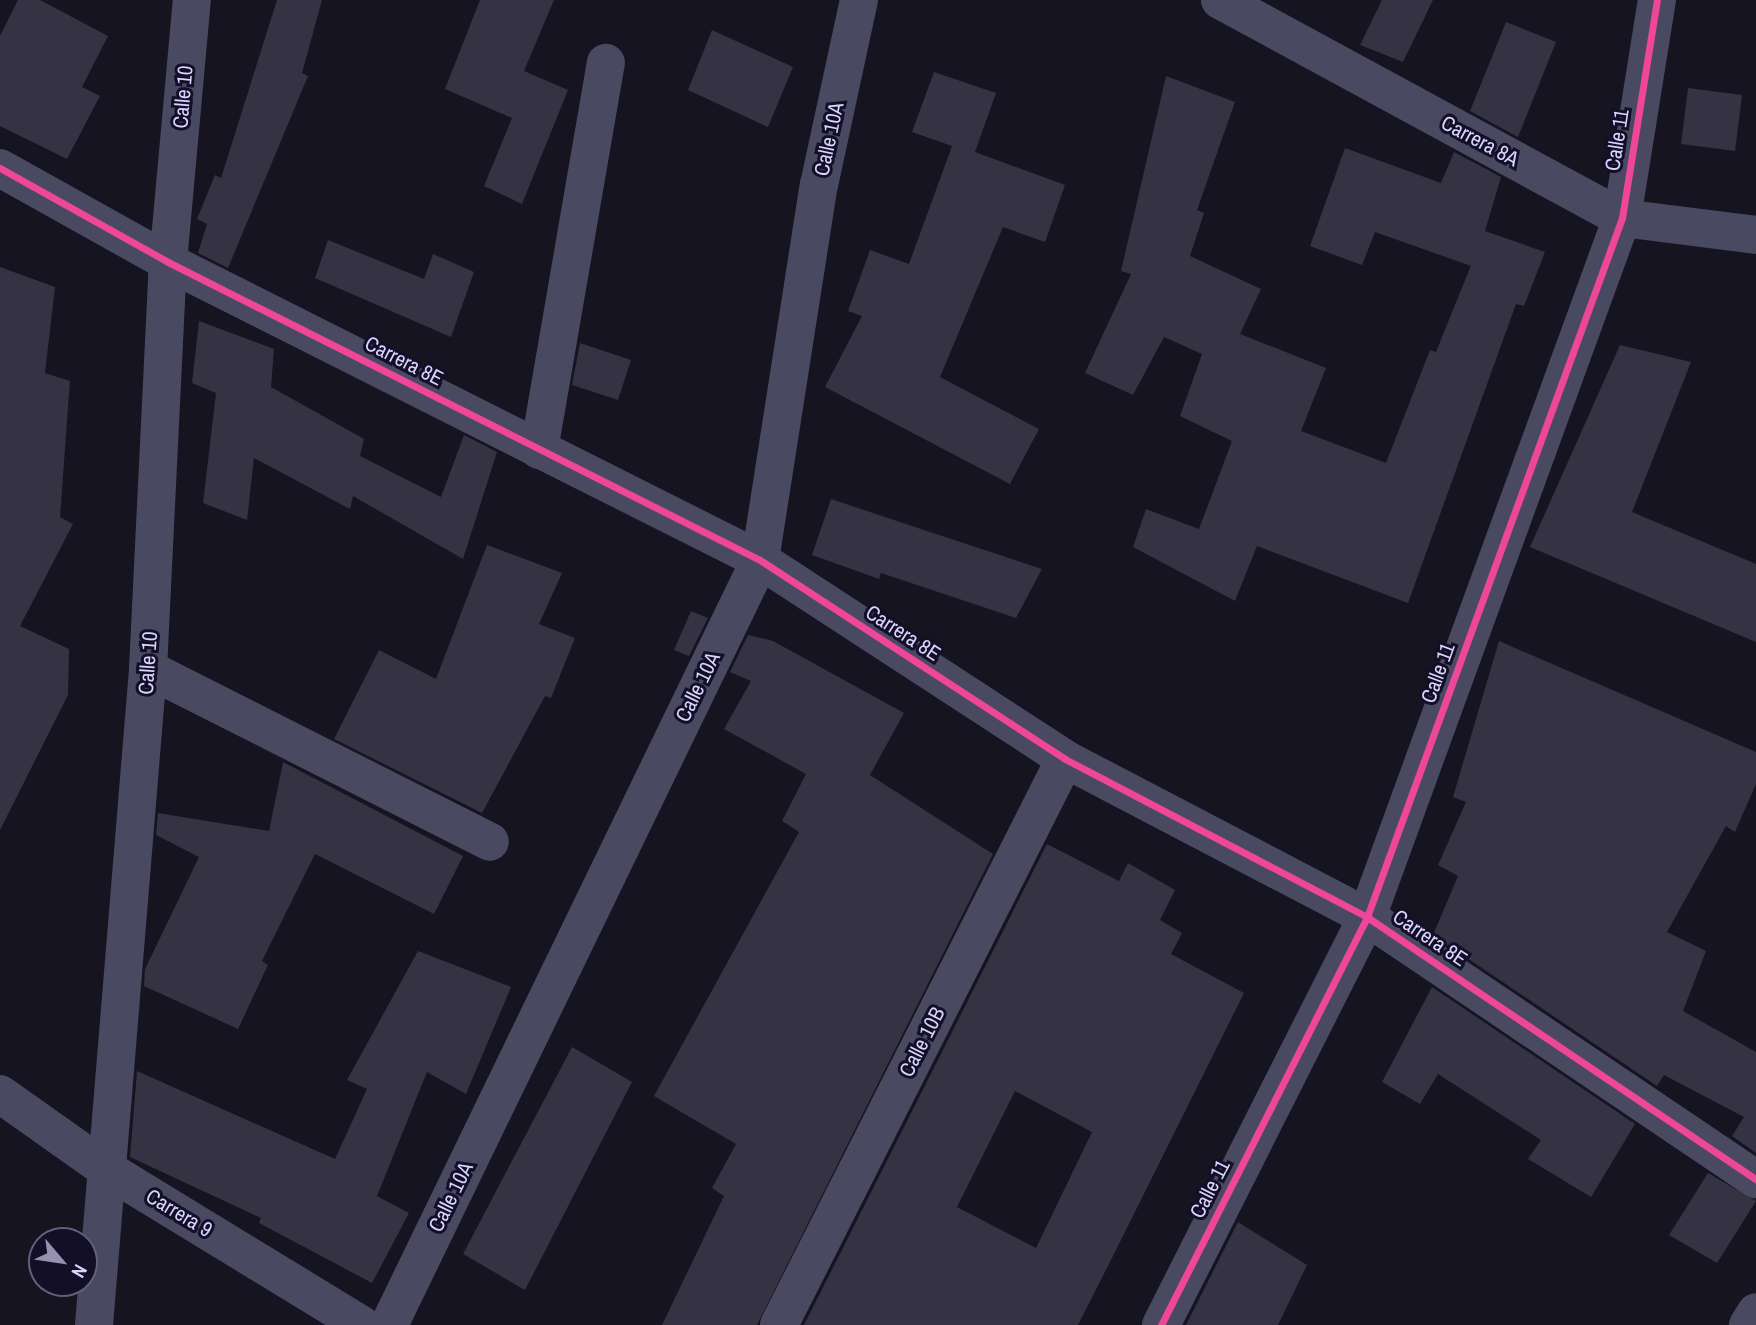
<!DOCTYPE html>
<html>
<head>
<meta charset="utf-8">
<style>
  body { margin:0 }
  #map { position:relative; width:1756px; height:1325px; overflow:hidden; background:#161421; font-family:"Archivo Narrow",sans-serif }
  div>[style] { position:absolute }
  .building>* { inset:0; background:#343243 }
  .minor>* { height:38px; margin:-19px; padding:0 19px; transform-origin:19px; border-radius:19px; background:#4a4962 }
  .cycleway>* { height:7px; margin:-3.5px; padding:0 3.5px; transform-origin:3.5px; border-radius:3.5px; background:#ed469a }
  span { translate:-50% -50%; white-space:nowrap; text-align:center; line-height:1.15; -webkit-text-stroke:6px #130f26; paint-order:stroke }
  .street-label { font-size:21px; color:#d9d4ff }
  .north { position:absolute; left:28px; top:1227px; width:70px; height:70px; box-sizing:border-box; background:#130f26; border:2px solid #625e7d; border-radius:50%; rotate:119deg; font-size:19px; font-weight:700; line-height:28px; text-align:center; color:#d9d4ff }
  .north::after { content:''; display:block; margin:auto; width:24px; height:32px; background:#9591b1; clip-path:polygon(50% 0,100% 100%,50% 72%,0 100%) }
</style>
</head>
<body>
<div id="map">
  <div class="building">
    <div style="clip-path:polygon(18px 0,40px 0,108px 36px,82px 87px,100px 96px,67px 159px,0 126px,0 36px)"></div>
    <div style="clip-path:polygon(277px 0,322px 0,302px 73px,308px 76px,228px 268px,198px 253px,207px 224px,197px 219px,215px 175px,221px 178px)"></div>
    <div style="clip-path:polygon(480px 0,554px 0,524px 71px,568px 90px,522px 204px,484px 186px,512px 118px,445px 89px)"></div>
    <div style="clip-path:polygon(1382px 0,1433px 0,1403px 62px,1360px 45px)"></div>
    <div style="clip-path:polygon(1506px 22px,1556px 42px,1518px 137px,1470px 111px)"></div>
    <div style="clip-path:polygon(712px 30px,793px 67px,768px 127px,688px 90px)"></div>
    <div style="clip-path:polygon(934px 72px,996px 93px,975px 152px,1065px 185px,1045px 242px,1003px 227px,940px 377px,1039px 429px,1010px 484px,825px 387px,862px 316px,848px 311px,870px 250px,909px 264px,952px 146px,912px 132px)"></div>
    <div style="clip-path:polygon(1166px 76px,1235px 102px,1197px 210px,1204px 213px,1190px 256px,1261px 289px,1240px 334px,1326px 368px,1301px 431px,1386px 463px,1430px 350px,1436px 352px,1480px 243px,1471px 266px,1375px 232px,1362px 265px,1310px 246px,1345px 148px,1441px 183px,1454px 152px,1501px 177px,1485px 231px,1545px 252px,1524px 306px,1516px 304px,1408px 603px,1257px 546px,1235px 601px,1133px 547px,1146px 509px,1199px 529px,1232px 441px,1180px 416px,1202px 354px,1164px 337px,1133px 395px,1085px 373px,1131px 274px,1121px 271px)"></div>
    <div style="clip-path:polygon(1688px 88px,1742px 95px,1735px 151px,1681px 144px)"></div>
    <div style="clip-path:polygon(328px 240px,424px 279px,433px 254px,474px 272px,451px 337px,315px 278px)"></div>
    <div style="clip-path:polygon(0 267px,55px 287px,45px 373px,70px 381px,60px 517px,73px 524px,20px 626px,69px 649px,68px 695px,0 830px)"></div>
    <div style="clip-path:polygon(199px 321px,274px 349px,271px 387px,364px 439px,360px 456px,441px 497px,464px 435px,497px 452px,463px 559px,353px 496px,350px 509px,254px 458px,247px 520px,203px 503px,216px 393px,192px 383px)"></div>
    <div style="clip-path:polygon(580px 343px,631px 360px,618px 400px,572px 385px)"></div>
    <div style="clip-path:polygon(1620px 345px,1691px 362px,1632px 512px,1756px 564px,1756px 642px,1530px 547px)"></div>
    <div style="clip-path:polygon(831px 499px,930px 532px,1042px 569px,1016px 618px,881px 573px,879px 579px,812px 555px)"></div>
    <div style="clip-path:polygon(487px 545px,562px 573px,539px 624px,575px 638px,551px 698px,545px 696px,482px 813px,334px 739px,379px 650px,436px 679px)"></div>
    <div style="clip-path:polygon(691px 611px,708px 618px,689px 656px,674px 650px)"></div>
    <div style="clip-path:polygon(748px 635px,773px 641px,904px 713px,870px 775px,993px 854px,757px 1325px,662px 1325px,724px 1196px,712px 1188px,736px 1144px,654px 1096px,799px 832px,782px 821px,806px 774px,724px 729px,751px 681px,730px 672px)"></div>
    <div style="clip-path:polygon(1499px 641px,1756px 752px,1756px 784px,1735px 832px,1726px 826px,1667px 932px,1706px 951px,1683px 1011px,1756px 1052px,1756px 1153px,1732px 1136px,1744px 1117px,1664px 1075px,1657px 1086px,1433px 935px,1458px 876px,1438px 865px,1466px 802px,1453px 797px)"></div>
    <div style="clip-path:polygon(283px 762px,463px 856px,434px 914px,315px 854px,262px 961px,268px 965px,238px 1029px,144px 986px,145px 969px,199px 857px,156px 835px,158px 813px,269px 831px)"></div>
    <div style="clip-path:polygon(evenodd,1047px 844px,1119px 881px,1128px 863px,1175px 890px,1160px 920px,1182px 933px,1171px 954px,1244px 993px,1113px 1256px,1078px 1325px,804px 1325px,1047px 844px,1015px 1091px,1092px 1132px,1036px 1248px,957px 1207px,1015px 1091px)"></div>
    <div style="clip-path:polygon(418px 951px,511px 987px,466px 1094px,427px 1072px,377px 1196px,409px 1213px,372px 1283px,259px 1223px,261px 1218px,130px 1157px,137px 1071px,335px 1159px,367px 1089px,347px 1080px)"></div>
    <div style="clip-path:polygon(1432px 987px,1635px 1124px,1591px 1197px,1528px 1159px,1541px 1140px,1438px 1074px,1420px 1104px,1382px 1082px)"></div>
    <div style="clip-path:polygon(572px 1047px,632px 1082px,525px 1290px,463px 1254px)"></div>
    <div style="clip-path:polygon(1708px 1173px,1756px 1201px,1717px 1263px,1669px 1235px)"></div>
    <div style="clip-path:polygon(1238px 1222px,1307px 1265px,1278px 1325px,1186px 1325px)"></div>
  </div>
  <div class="minor">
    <div style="left:1220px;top:0;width:457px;rotate:28.5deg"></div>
    <div style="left:1622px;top:218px;width:135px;rotate:7.2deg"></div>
    <div style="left:0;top:168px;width:193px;rotate:29.2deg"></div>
    <div style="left:168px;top:262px;width:663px;rotate:26.72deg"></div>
    <div style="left:760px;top:560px;width:364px;rotate:33.1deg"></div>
    <div style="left:1065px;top:759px;width:341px;rotate:27.6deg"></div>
    <div style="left:1367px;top:917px;width:469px;rotate:34deg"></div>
    <div style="left:539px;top:450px;width:393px;rotate:-80.2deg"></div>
    <div style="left:148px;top:669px;width:383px;rotate:26.8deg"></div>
    <div style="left:0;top:1094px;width:126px;rotate:35.3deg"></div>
    <div style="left:103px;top:1167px;width:303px;rotate:31.4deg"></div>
    <div style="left:94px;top:1325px;width:658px;rotate:-85.29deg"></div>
    <div style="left:148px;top:669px;width:407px;rotate:-87.2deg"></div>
    <div style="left:168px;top:262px;width:263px;rotate:-84.8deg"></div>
    <div style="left:389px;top:1325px;width:850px;rotate:-64.13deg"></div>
    <div style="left:760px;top:560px;width:380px;rotate:-81.1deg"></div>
    <div style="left:819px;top:185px;width:189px;rotate:-77.8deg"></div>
    <div style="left:779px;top:1325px;width:634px;rotate:-63.19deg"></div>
    <div style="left:1161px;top:1325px;width:457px;rotate:-63.2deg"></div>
    <div style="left:1367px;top:917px;width:744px;rotate:-69.96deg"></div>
    <div style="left:1622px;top:218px;width:221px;rotate:-80.9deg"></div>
    <div style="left:1748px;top:1325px;width:15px;rotate:-58deg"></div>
  </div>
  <div class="cycleway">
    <div style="left:0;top:168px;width:193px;rotate:29.2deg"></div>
    <div style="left:168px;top:262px;width:663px;rotate:26.72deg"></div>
    <div style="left:760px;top:560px;width:364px;rotate:33.1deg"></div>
    <div style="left:1065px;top:759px;width:341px;rotate:27.6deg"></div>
    <div style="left:1367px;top:917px;width:469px;rotate:34deg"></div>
    <div style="left:1161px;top:1325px;width:457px;rotate:-63.2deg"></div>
    <div style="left:1367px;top:917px;width:744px;rotate:-69.96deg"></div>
    <div style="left:1622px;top:218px;width:221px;rotate:-80.9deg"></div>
  </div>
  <div class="street-label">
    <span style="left:183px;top:97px;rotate:-85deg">Calle 10</span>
    <span style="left:829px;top:139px;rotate:-78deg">Calle 10A</span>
    <span style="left:1617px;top:140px;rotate:-81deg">Calle 11</span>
    <span style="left:1480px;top:141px;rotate:28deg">Carrera 8A</span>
    <span style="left:404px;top:361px;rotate:27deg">Carrera 8E</span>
    <span style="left:903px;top:633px;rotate:33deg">Carrera 8E</span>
    <span style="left:148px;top:663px;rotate:-86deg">Calle 10</span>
    <span style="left:1438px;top:673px;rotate:-70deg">Calle 11</span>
    <span style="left:698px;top:687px;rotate:-64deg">Calle 10A</span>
    <span style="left:1430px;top:938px;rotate:34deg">Carrera 8E</span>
    <span style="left:922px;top:1042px;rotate:-63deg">Calle 10B</span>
    <span style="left:1210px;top:1189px;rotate:-63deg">Calle 11</span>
    <span style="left:451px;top:1197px;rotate:-64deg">Calle 10A</span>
    <span style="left:179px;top:1213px;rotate:31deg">Carrera 9</span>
  </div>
  <div class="north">N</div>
</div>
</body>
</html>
